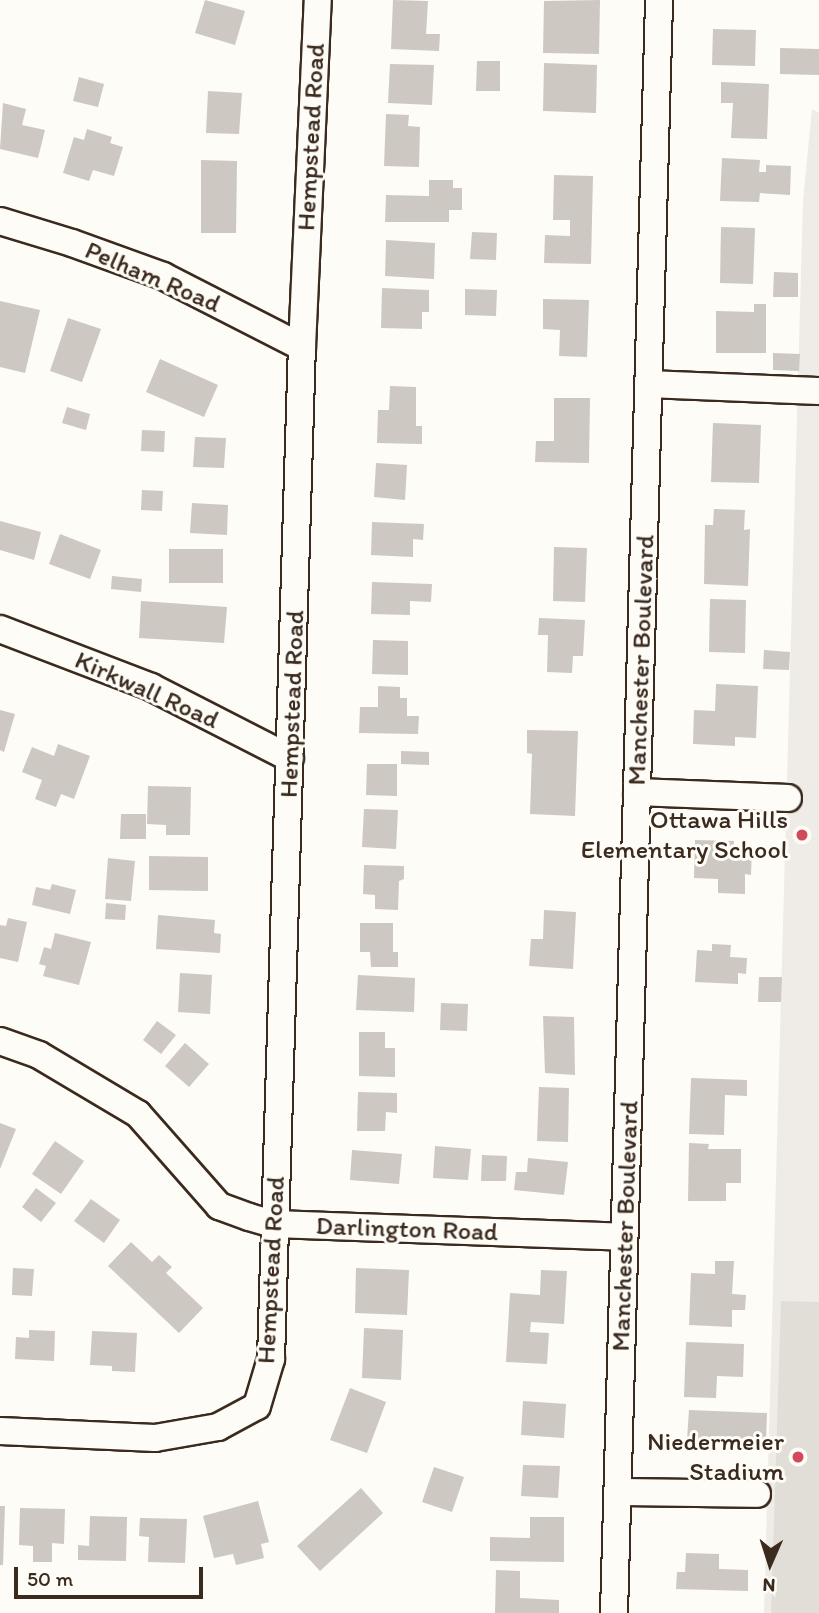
<!DOCTYPE html>
<html>
<head>
<meta charset="utf-8">
<style>
  body { margin:0 }
  #map { position:relative; width:819px; height:1613px; overflow:hidden; background:#fdfcf7; font-family:Itim,sans-serif }
  div>[style] { position:absolute }
  .built>* { inset:0; background:#efece7 }
  .green>* { inset:0; background:#e1ded7 }
  .building>* { inset:0; background:#cdc8c2 }
  .roads { filter:drop-shadow(2px 0 #3b2a1e) drop-shadow(-2px 0 #3b2a1e) drop-shadow(0 2px #3b2a1e) drop-shadow(0 -2px #3b2a1e) }
  .street>* { height:26px; margin:-13px; padding:0 13px; transform-origin:13px; border-radius:13px; background:#fdfcf7 }
  .dots>* { width:19px; height:19px; translate:-50% -50%; box-sizing:border-box; border:4px solid #fdfcf7; border-radius:50% }
  span { translate:-50% -50%; white-space:nowrap; text-align:center; line-height:1.15; -webkit-text-stroke:6px #fdfcf7; paint-order:stroke }
  .street-label { font-size:26px; color:#3b2a1e }
  .poi-label { font-size:26px; color:#3b2a1e }
  .right { translate:-100% -50%; text-align:right }
  .north { position:absolute; left:735px; top:1529px; width:70px; height:70px; -webkit-text-stroke:5px #fdfcf7; paint-order:stroke; rotate:183deg; font-size:19px; font-weight:700; line-height:28px; text-align:center; color:#3b2a1e }
  .north::after { content:''; display:block; margin:auto; width:24px; height:32px; background:#3b2a1e; clip-path:polygon(50% 0,100% 100%,50% 72%,0 100%) }
  .scale { position:absolute; left:14px; top:1567px; width:189px; height:32px; box-sizing:border-box; border:4px solid #3b2a1e; border-top:0; padding-left:9px; font-size:21px; line-height:24px; white-space:nowrap; color:#3b2a1e; -webkit-text-stroke:5px #fdfcf7; paint-order:stroke }
</style>
</head>
<body>
<div id="map">
  <div class="built">
    <div style="clip-path:polygon(812px 109px,819px 113px,819px 1613px,764px 1613px,803px 200px)"></div>
  </div>
  <div class="green">
    <div style="clip-path:polygon(781px 1301px,819px 1302px,819px 1613px,771px 1613px)"></div>
  </div>
  <div class="building">
    <div style="clip-path:polygon(205px 0,245px 11px,235px 45px,195px 33px)"></div>
    <div style="clip-path:polygon(393px 0,428px 1px,426px 34px,440px 34px,439px 51px,391px 49px)"></div>
    <div style="clip-path:polygon(600px 0,599px 54px,543px 53px,544px 1px)"></div>
    <div style="clip-path:polygon(713px 29px,756px 30px,755px 66px,712px 65px)"></div>
    <div style="clip-path:polygon(780px 48px,819px 49px,819px 75px,780px 74px)"></div>
    <div style="clip-path:polygon(477px 61px,500px 61px,500px 91px,476px 91px)"></div>
    <div style="clip-path:polygon(544px 63px,597px 65px,596px 113px,543px 111px)"></div>
    <div style="clip-path:polygon(390px 64px,434px 65px,432px 105px,388px 103px)"></div>
    <div style="clip-path:polygon(79px 77px,104px 84px,98px 107px,73px 101px)"></div>
    <div style="clip-path:polygon(721px 82px,769px 84px,767px 139px,731px 138px,733px 103px,721px 103px)"></div>
    <div style="clip-path:polygon(208px 91px,242px 93px,239px 134px,206px 133px)"></div>
    <div style="clip-path:polygon(3px 103px,26px 109px,22px 125px,45px 130px,38px 158px,0 149px)"></div>
    <div style="clip-path:polygon(386px 114px,409px 115px,408px 126px,420px 127px,419px 167px,384px 166px)"></div>
    <div style="clip-path:polygon(87px 129px,112px 137px,110px 143px,123px 147px,114px 176px,93px 170px,89px 181px,63px 173px,74px 137px,84px 140px)"></div>
    <div style="clip-path:polygon(722px 158px,760px 160px,759px 172px,766px 172px,766px 165px,791px 166px,790px 195px,760px 193px,759px 202px,720px 201px)"></div>
    <div style="clip-path:polygon(201px 160px,237px 161px,236px 233px,201px 233px)"></div>
    <div style="clip-path:polygon(554px 175px,593px 176px,591px 264px,544px 263px,545px 235px,570px 236px,570px 220px,553px 220px)"></div>
    <div style="clip-path:polygon(429px 180px,453px 180px,453px 188px,462px 188px,462px 210px,449px 210px,449px 222px,385px 222px,386px 195px,429px 196px)"></div>
    <div style="clip-path:polygon(721px 227px,755px 228px,753px 284px,720px 283px)"></div>
    <div style="clip-path:polygon(472px 232px,497px 233px,496px 260px,470px 259px)"></div>
    <div style="clip-path:polygon(386px 240px,435px 243px,434px 279px,385px 276px)"></div>
    <div style="clip-path:polygon(774px 272px,798px 273px,798px 297px,773px 297px)"></div>
    <div style="clip-path:polygon(382px 288px,429px 290px,429px 312px,422px 312px,422px 329px,381px 328px)"></div>
    <div style="clip-path:polygon(465px 289px,497px 290px,496px 316px,465px 315px)"></div>
    <div style="clip-path:polygon(543px 299px,589px 300px,587px 357px,559px 356px,560px 330px,543px 329px)"></div>
    <div style="clip-path:polygon(0 301px,40px 310px,25px 373px,0 367px)"></div>
    <div style="clip-path:polygon(754px 304px,766px 304px,766px 353px,716px 353px,716px 311px,754px 312px)"></div>
    <div style="clip-path:polygon(68px 318px,101px 329px,82px 382px,50px 371px)"></div>
    <div style="clip-path:polygon(773px 353px,800px 354px,799px 371px,773px 370px)"></div>
    <div style="clip-path:polygon(160px 359px,218px 385px,204px 417px,146px 392px)"></div>
    <div style="clip-path:polygon(390px 386px,416px 387px,416px 426px,422px 426px,422px 444px,377px 443px,378px 410px,389px 410px)"></div>
    <div style="clip-path:polygon(554px 398px,590px 398px,589px 463px,535px 462px,536px 441px,554px 441px)"></div>
    <div style="clip-path:polygon(67px 407px,90px 414px,86px 430px,62px 423px)"></div>
    <div style="clip-path:polygon(713px 423px,761px 425px,759px 483px,711px 482px)"></div>
    <div style="clip-path:polygon(142px 430px,165px 431px,164px 452px,141px 451px)"></div>
    <div style="clip-path:polygon(195px 437px,226px 438px,224px 468px,193px 467px)"></div>
    <div style="clip-path:polygon(376px 463px,407px 465px,405px 500px,374px 497px)"></div>
    <div style="clip-path:polygon(142px 490px,163px 491px,162px 511px,141px 510px)"></div>
    <div style="clip-path:polygon(192px 503px,228px 505px,227px 535px,190px 533px)"></div>
    <div style="clip-path:polygon(714px 509px,745px 510px,744px 530px,750px 529px,748px 586px,704px 584px,705px 525px,713px 525px)"></div>
    <div style="clip-path:polygon(0 521px,41px 532px,34px 560px,0 550px)"></div>
    <div style="clip-path:polygon(372px 522px,424px 524px,423px 540px,413px 539px,413px 557px,371px 555px)"></div>
    <div style="clip-path:polygon(60px 534px,101px 550px,90px 579px,49px 564px)"></div>
    <div style="clip-path:polygon(554px 547px,587px 548px,585px 602px,553px 601px)"></div>
    <div style="clip-path:polygon(169px 549px,223px 549px,223px 583px,169px 583px)"></div>
    <div style="clip-path:polygon(112px 576px,142px 579px,141px 592px,111px 589px)"></div>
    <div style="clip-path:polygon(372px 582px,432px 584px,431px 602px,410px 601px,410px 615px,371px 614px)"></div>
    <div style="clip-path:polygon(710px 599px,746px 600px,745px 653px,709px 652px)"></div>
    <div style="clip-path:polygon(141px 601px,227px 607px,224px 643px,139px 638px)"></div>
    <div style="clip-path:polygon(539px 618px,585px 620px,583px 656px,573px 656px,572px 673px,547px 672px,548px 635px,538px 635px)"></div>
    <div style="clip-path:polygon(373px 640px,408px 641px,408px 675px,372px 674px)"></div>
    <div style="clip-path:polygon(764px 650px,790px 652px,789px 670px,763px 669px)"></div>
    <div style="clip-path:polygon(716px 684px,758px 686px,756px 738px,735px 737px,735px 746px,693px 744px,694px 710px,715px 711px)"></div>
    <div style="clip-path:polygon(378px 686px,400px 687px,400px 698px,407px 698px,407px 716px,419px 716px,418px 734px,359px 733px,360px 707px,378px 707px)"></div>
    <div style="clip-path:polygon(0 710px,15px 714px,4px 752px,0 750px)"></div>
    <div style="clip-path:polygon(527px 730px,578px 731px,575px 816px,530px 814px,532px 754px,527px 753px)"></div>
    <div style="clip-path:polygon(58px 744px,90px 756px,74px 799px,61px 794px,56px 807px,35px 799px,42px 780px,22px 772px,32px 747px,54px 756px)"></div>
    <div style="clip-path:polygon(401px 751px,429px 752px,429px 765px,401px 764px)"></div>
    <div style="clip-path:polygon(367px 764px,397px 764px,397px 796px,366px 795px)"></div>
    <div style="clip-path:polygon(148px 786px,191px 787px,190px 835px,166px 835px,166px 825px,147px 824px)"></div>
    <div style="clip-path:polygon(364px 809px,398px 810px,396px 849px,362px 847px)"></div>
    <div style="clip-path:polygon(121px 814px,146px 814px,146px 839px,120px 839px)"></div>
    <div style="clip-path:polygon(695px 840px,734px 841px,734px 848px,752px 849px,751px 875px,745px 874px,745px 894px,718px 893px,718px 879px,694px 878px)"></div>
    <div style="clip-path:polygon(149px 856px,208px 857px,208px 891px,149px 890px)"></div>
    <div style="clip-path:polygon(108px 858px,135px 861px,131px 901px,105px 899px)"></div>
    <div style="clip-path:polygon(364px 865px,404px 866px,404px 879px,399px 881px,398px 910px,375px 909px,375px 895px,363px 894px)"></div>
    <div style="clip-path:polygon(52px 884px,76px 890px,70px 914px,32px 905px,36px 887px,50px 890px)"></div>
    <div style="clip-path:polygon(106px 903px,126px 905px,125px 920px,105px 919px)"></div>
    <div style="clip-path:polygon(544px 910px,576px 912px,573px 969px,529px 966px,531px 939px,543px 939px)"></div>
    <div style="clip-path:polygon(158px 915px,215px 920px,214px 933px,221px 934px,220px 953px,156px 949px)"></div>
    <div style="clip-path:polygon(8px 918px,27px 922px,18px 962px,0 958px,0 925px,6px 926px)"></div>
    <div style="clip-path:polygon(360px 923px,393px 923px,393px 952px,398px 952px,398px 967px,371px 967px,370px 952px,360px 952px)"></div>
    <div style="clip-path:polygon(55px 933px,91px 942px,79px 985px,43px 976px,46px 966px,39px 964px,44px 947px,51px 949px)"></div>
    <div style="clip-path:polygon(712px 944px,731px 945px,730px 957px,747px 958px,746px 974px,738px 973px,738px 984px,695px 982px,697px 950px,712px 951px)"></div>
    <div style="clip-path:polygon(180px 973px,212px 975px,210px 1014px,178px 1012px)"></div>
    <div style="clip-path:polygon(358px 975px,415px 978px,414px 1012px,356px 1010px)"></div>
    <div style="clip-path:polygon(759px 977px,782px 977px,781px 1002px,758px 1002px)"></div>
    <div style="clip-path:polygon(441px 1003px,468px 1004px,467px 1031px,440px 1030px)"></div>
    <div style="clip-path:polygon(543px 1016px,574px 1017px,575px 1075px,545px 1073px)"></div>
    <div style="clip-path:polygon(157px 1021px,176px 1035px,161px 1054px,143px 1040px)"></div>
    <div style="clip-path:polygon(359px 1032px,385px 1032px,385px 1048px,395px 1048px,395px 1077px,359px 1076px)"></div>
    <div style="clip-path:polygon(185px 1043px,209px 1064px,189px 1087px,165px 1066px)"></div>
    <div style="clip-path:polygon(691px 1078px,747px 1080px,747px 1096px,725px 1095px,724px 1135px,689px 1134px)"></div>
    <div style="clip-path:polygon(539px 1087px,569px 1088px,568px 1142px,537px 1141px)"></div>
    <div style="clip-path:polygon(358px 1092px,397px 1093px,397px 1113px,386px 1112px,385px 1131px,357px 1131px)"></div>
    <div style="clip-path:polygon(0 1123px,16px 1129px,0 1169px)"></div>
    <div style="clip-path:polygon(55px 1141px,84px 1161px,61px 1194px,32px 1174px)"></div>
    <div style="clip-path:polygon(689px 1143px,709px 1144px,708px 1149px,741px 1149px,741px 1183px,726px 1183px,726px 1201px,688px 1201px)"></div>
    <div style="clip-path:polygon(435px 1146px,471px 1149px,468px 1180px,433px 1178px)"></div>
    <div style="clip-path:polygon(352px 1150px,402px 1154px,399px 1184px,350px 1180px)"></div>
    <div style="clip-path:polygon(482px 1155px,507px 1156px,506px 1181px,481px 1181px)"></div>
    <div style="clip-path:polygon(528px 1158px,568px 1162px,564px 1195px,514px 1190px,516px 1172px,527px 1172px)"></div>
    <div style="clip-path:polygon(36px 1188px,56px 1203px,41px 1222px,22px 1207px)"></div>
    <div style="clip-path:polygon(91px 1199px,120px 1220px,104px 1243px,74px 1221px)"></div>
    <div style="clip-path:polygon(131px 1242px,152px 1262px,159px 1255px,172px 1267px,166px 1273px,203px 1308px,179px 1333px,108px 1266px)"></div>
    <div style="clip-path:polygon(715px 1261px,734px 1261px,732px 1294px,746px 1295px,745px 1310px,732px 1310px,732px 1327px,689px 1325px,691px 1273px,715px 1274px)"></div>
    <div style="clip-path:polygon(13px 1268px,34px 1269px,32px 1296px,12px 1295px)"></div>
    <div style="clip-path:polygon(356px 1268px,409px 1270px,407px 1315px,355px 1313px)"></div>
    <div style="clip-path:polygon(541px 1270px,567px 1271px,564px 1324px,531px 1322px,530px 1332px,549px 1333px,547px 1364px,506px 1362px,510px 1293px,540px 1295px)"></div>
    <div style="clip-path:polygon(364px 1328px,403px 1330px,401px 1380px,362px 1378px)"></div>
    <div style="clip-path:polygon(29px 1330px,55px 1331px,54px 1361px,15px 1359px,16px 1337px,29px 1338px)"></div>
    <div style="clip-path:polygon(92px 1331px,137px 1333px,135px 1372px,112px 1371px,112px 1366px,90px 1365px)"></div>
    <div style="clip-path:polygon(686px 1342px,744px 1344px,743px 1377px,717px 1376px,716px 1398px,684px 1397px)"></div>
    <div style="clip-path:polygon(350px 1388px,386px 1402px,367px 1453px,330px 1440px)"></div>
    <div style="clip-path:polygon(523px 1401px,566px 1404px,564px 1438px,521px 1435px)"></div>
    <div style="clip-path:polygon(689px 1410px,767px 1413px,766px 1442px,687px 1439px)"></div>
    <div style="clip-path:polygon(523px 1465px,560px 1466px,558px 1498px,521px 1496px)"></div>
    <div style="clip-path:polygon(434px 1467px,464px 1477px,452px 1512px,422px 1502px)"></div>
    <div style="clip-path:polygon(361px 1488px,383px 1513px,320px 1571px,297px 1546px)"></div>
    <div style="clip-path:polygon(258px 1501px,269px 1542px,261px 1544px,264px 1558px,236px 1565px,233px 1554px,214px 1558px,203px 1516px)"></div>
    <div style="clip-path:polygon(0 1506px,5px 1506px,3px 1565px,0 1565px)"></div>
    <div style="clip-path:polygon(20px 1508px,65px 1509px,64px 1544px,52px 1543px,52px 1562px,33px 1562px,33px 1546px,19px 1545px)"></div>
    <div style="clip-path:polygon(90px 1516px,127px 1517px,126px 1561px,78px 1560px,78px 1545px,89px 1546px)"></div>
    <div style="clip-path:polygon(530px 1517px,564px 1517px,564px 1562px,490px 1561px,490px 1537px,530px 1538px)"></div>
    <div style="clip-path:polygon(140px 1518px,187px 1519px,185px 1563px,148px 1562px,149px 1537px,139px 1536px)"></div>
    <div style="clip-path:polygon(686px 1553px,719px 1554px,719px 1569px,748px 1570px,748px 1591px,676px 1589px,677px 1572px,685px 1572px)"></div>
    <div style="clip-path:polygon(496px 1570px,520px 1571px,520px 1598px,559px 1600px,559px 1613px,495px 1613px)"></div>
  </div>
  <div class="roads">
    <div class="street">
      <div style="left:0;top:221px;width:75px;rotate:17deg"></div>
      <div style="left:72px;top:243px;width:97px;rotate:19.9deg"></div>
      <div style="left:163px;top:276px;width:156px;rotate:27.1deg"></div>
      <div style="left:649px;top:384px;width:170px;rotate:2.4deg"></div>
      <div style="left:0;top:629px;width:162px;rotate:21deg"></div>
      <div style="left:151px;top:687px;width:156px;rotate:27.1deg"></div>
      <div style="left:637px;top:792px;width:151px;rotate:2.3deg"></div>
      <div style="left:0;top:1041px;width:41px;rotate:19.7deg"></div>
      <div style="left:39px;top:1055px;width:115px;rotate:30.8deg"></div>
      <div style="left:138px;top:1114px;width:123px;rotate:48.6deg"></div>
      <div style="left:219px;top:1206px;width:32px;rotate:20deg"></div>
      <div style="left:249px;top:1217px;width:26px;rotate:16deg"></div>
      <div style="left:274px;top:1224px;width:350px;rotate:2.1deg"></div>
      <div style="left:0;top:1431px;width:155px;rotate:2.6deg"></div>
      <div style="left:155px;top:1438px;width:64px;rotate:-9.9deg"></div>
      <div style="left:218px;top:1427px;width:44px;rotate:-28.3deg"></div>
      <div style="left:257px;top:1406px;width:49px;rotate:-73.4deg"></div>
      <div style="left:271px;top:1359px;width:1012px;rotate:-88.25deg"></div>
      <div style="left:302px;top:347px;width:347px;rotate:-87.4deg"></div>
      <div style="left:618px;top:1492px;width:139px;rotate:0.8deg"></div>
      <div style="left:614px;top:1613px;width:1614px;rotate:-88.4deg"></div>
    </div>
  </div>
  <div class="dots">
    <div style="left:802px;top:835px;background:#d1495b"></div>
    <div style="left:798px;top:1457px;background:#d1495b"></div>
  </div>
  <div class="street-label">
    <span style="left:311px;top:137px;rotate:-87deg">Hempstead Road</span>
    <span style="left:153px;top:277px;rotate:23deg">Pelham Road</span>
    <span style="left:641px;top:660px;rotate:-88deg">Manchester Boulevard</span>
    <span style="left:147px;top:690px;rotate:24deg">Kirkwall Road</span>
    <span style="left:292px;top:704px;rotate:-88deg">Hempstead Road</span>
    <span style="left:625px;top:1226px;rotate:-88deg">Manchester Boulevard</span>
    <span style="left:407px;top:1229px;rotate:2deg">Darlington Road</span>
    <span style="left:271px;top:1270px;rotate:-87deg">Hempstead Road</span>
  </div>
  <div class="poi-label">
    <span class="right" style="left:788px;top:835px">Ottawa Hills<br>Elementary School</span>
    <span class="right" style="left:784px;top:1457px">Niedermeier<br>Stadium</span>
  </div>
  <div class="north">N</div>
  <div class="scale">50 m</div>
</div>
</body>
</html>
